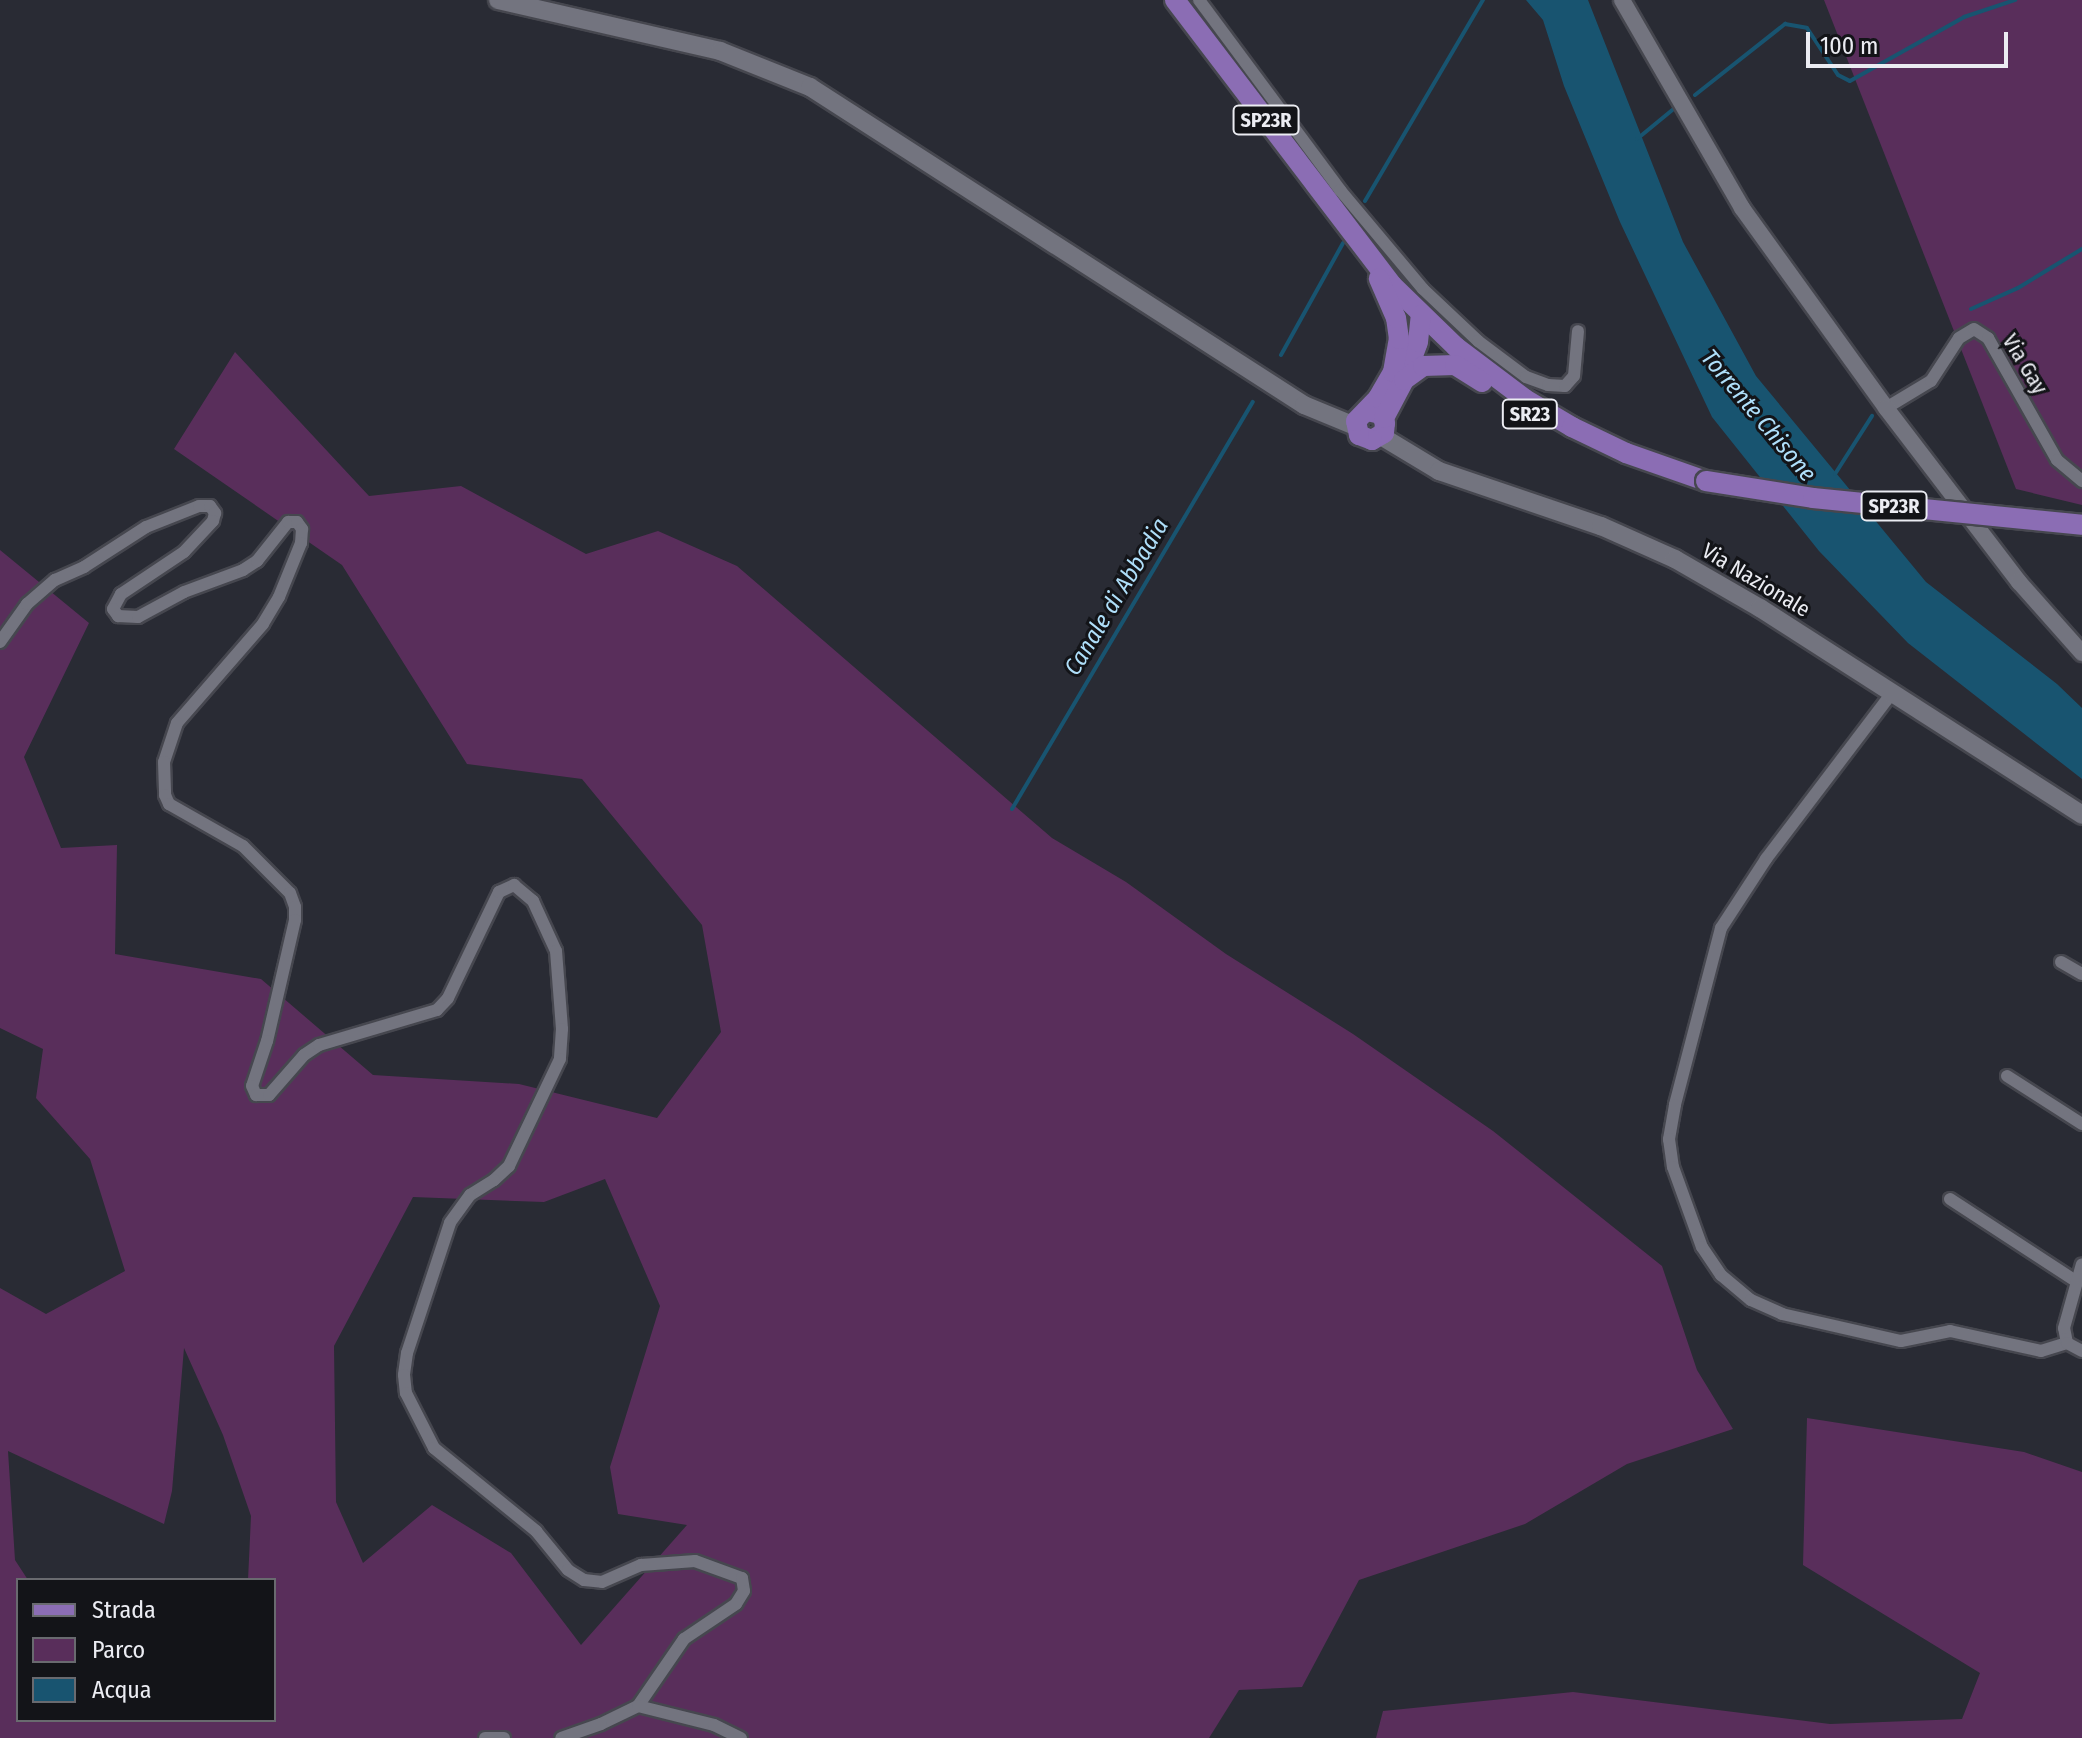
<!DOCTYPE html>
<html>
<head>
<meta charset="utf-8">
<style>
  body { margin:0 }
  #map { position:relative; width:2082px; height:1738px; overflow:hidden; background:#292b34; font-family:"Fira Sans Condensed",sans-serif }
  div>[style] { position:absolute }
  .green>* { inset:0; background:#592e5b }
  .water>* { inset:0; background:#185470 }
  .stream>* { height:4px; margin:-2px; padding:0 2px; transform-origin:2px; border-radius:2px; background:#185470 }
  .roads { filter:drop-shadow(2px 0 #46474f) drop-shadow(-2px 0 #46474f) drop-shadow(0 2px #46474f) drop-shadow(0 -2px #46474f) }
  .minor>* { height:12px; margin:-6px; padding:0 6px; transform-origin:6px; border-radius:6px; background:#73747f }
  .tertiary>* { height:16px; margin:-8px; padding:0 8px; transform-origin:8px; border-radius:8px; background:#73747f }
  .secondary>* { height:18px; margin:-9px; padding:0 9px; transform-origin:9px; border-radius:9px; background:#73747f }
  .primary>* { height:20px; margin:-10px; padding:0 10px; transform-origin:10px; border-radius:10px; background:#8b6db4 }
  .bridges { filter:drop-shadow(2px 0 #46474f) drop-shadow(-2px 0 #46474f) drop-shadow(0 2px #46474f) drop-shadow(0 -2px #46474f) }
  .primary-bridge>* { height:20px; margin:-10px; padding:0 10px; transform-origin:10px; border-radius:10px; background:#8b6db4 }
  span { translate:-50% -50%; white-space:nowrap; text-align:center; line-height:1.15; -webkit-text-stroke:6px #131418; paint-order:stroke }
  .shield-label span { padding:2px 6px; background:#131418; border:2px solid; border-radius:6px; -webkit-text-stroke-width:0 }
  .shield-label { font-size:20px; color:#ebecf2; font-weight:700 }
  .street-label { font-size:22px; color:#ebecf2 }
  .water-label { font-size:24px; color:#afdffa; font-style:italic }
  .legend { position:absolute; left:16px; top:1578px; width:260px; height:144px; box-sizing:border-box; background:#131418; border:2px solid #696a6f; margin:0; padding:10px 14px; list-style:none; font-size:24px; color:#ebecf2 }
  .legend li { display:flex; align-items:center; gap:16px; height:40px }
  .legend b { width:40px; border:2px solid #696a6f }
  .scale { position:absolute; left:1806px; top:32px; width:202px; height:36px; box-sizing:border-box; border:4px solid #ebecf2; border-top:0; padding-left:10px; font-size:24px; line-height:28px; white-space:nowrap; color:#ebecf2; -webkit-text-stroke:6px #131418; paint-order:stroke }
</style>
</head>
<body>
<div id="map">
  <div class="green">
    <div style="clip-path:polygon(1824px 0,2082px 0,2082px 505px,2016px 489px)"></div>
    <div style="clip-path:polygon(evenodd,235px 352px,369px 496px,461px 486px,586px 554px,658px 531px,737px 566px,1052px 838px,1126px 882px,1226px 954px,1353px 1034px,1493px 1131px,1662px 1266px,1697px 1370px,1733px 1429px,1627px 1464px,1525px 1524px,1359px 1580px,1302px 1687px,1239px 1690px,1209px 1738px,0 1738px,0 1288px,46px 1314px,125px 1271px,90px 1159px,36px 1098px,43px 1049px,0 1028px,0 550px,89px 623px,24px 757px,61px 848px,117px 845px,115px 954px,261px 979px,373px 1075px,519px 1084px,657px 1118px,721px 1032px,702px 925px,582px 779px,467px 764px,342px 565px,174px 449px,235px 352px,605px 1179px,660px 1306px,610px 1467px,618px 1514px,687px 1525px,581px 1645px,511px 1553px,432px 1505px,363px 1563px,336px 1502px,334px 1346px,413px 1197px,544px 1202px,605px 1179px,235px 352px,184px 1348px,223px 1435px,251px 1516px,248px 1580px,274px 1580px,274px 1720px,18px 1720px,18px 1580px,28px 1580px,15px 1560px,8px 1451px,164px 1524px,172px 1491px,184px 1348px)"></div>
    <div style="clip-path:polygon(1807px 1418px,2024px 1452px,2082px 1472px,2082px 1738px,1376px 1738px,1383px 1711px,1573px 1692px,1830px 1724px,1962px 1719px,1980px 1673px,1803px 1565px)"></div>
  </div>
  <div class="water">
    <div style="clip-path:polygon(1526px 0,1588px 0,1683px 242px,1756px 376px,1926px 582px,2057px 684px,2082px 708px,2082px 779px,1908px 643px,1819px 551px,1712px 417px,1620px 222px,1564px 86px,1543px 20px)"></div>
  </div>
  <div class="stream">
    <div style="left:1695px;top:95px;width:115px;rotate:-38.3deg"></div>
    <div style="left:1785px;top:24px;width:22px;rotate:10deg"></div>
    <div style="left:1807px;top:28px;width:56px;rotate:56.6deg"></div>
    <div style="left:1838px;top:75px;width:13px;rotate:27deg"></div>
    <div style="left:1850px;top:81px;width:131px;rotate:-29.3deg"></div>
    <div style="left:1964px;top:17px;width:54px;rotate:-18.4deg"></div>
    <div style="left:1637px;top:139px;width:50px;rotate:-39.4deg"></div>
    <div style="left:1365px;top:201px;width:233px;rotate:-59.6deg"></div>
    <div style="left:1971px;top:309px;width:51px;rotate:-24.1deg"></div>
    <div style="left:2018px;top:288px;width:75px;rotate:-31.4deg"></div>
    <div style="left:1281px;top:355px;width:128px;rotate:-61deg"></div>
    <div style="left:1835px;top:474px;width:69px;rotate:-57.5deg"></div>
    <div style="left:1012px;top:809px;width:473px;rotate:-59.4deg"></div>
  </div>
  <div class="roads">
    <div class="minor">
      <div style="left:1199px;top:0;width:237px;rotate:53.4deg"></div>
      <div style="left:1340px;top:190px;width:129px;rotate:50deg"></div>
      <div style="left:1423px;top:289px;width:76px;rotate:43.4deg"></div>
      <div style="left:1478px;top:341px;width:60px;rotate:36.9deg"></div>
      <div style="left:1526px;top:377px;width:23px;rotate:20deg"></div>
      <div style="left:1548px;top:385px;width:17px;rotate:3deg"></div>
      <div style="left:1565px;top:386px;width:13px;rotate:-48deg"></div>
      <div style="left:1574px;top:376px;width:45px;rotate:-84.9deg"></div>
      <div style="left:1886px;top:408px;width:52px;rotate:-31deg"></div>
      <div style="left:1931px;top:381px;width:51px;rotate:-56.9deg"></div>
      <div style="left:1959px;top:338px;width:17px;rotate:-31deg"></div>
      <div style="left:1974px;top:329px;width:17px;rotate:33deg"></div>
      <div style="left:1988px;top:338px;width:140px;rotate:60.5deg"></div>
      <div style="left:2057px;top:460px;width:33px;rotate:40deg"></div>
      <div style="left:0;top:642px;width:47px;rotate:-54.6deg"></div>
      <div style="left:27px;top:604px;width:37px;rotate:-41deg"></div>
      <div style="left:55px;top:580px;width:32px;rotate:-24deg"></div>
      <div style="left:84px;top:567px;width:74px;rotate:-32.8deg"></div>
      <div style="left:146px;top:527px;width:57px;rotate:-21.6deg"></div>
      <div style="left:199px;top:506px;width:11px"></div>
      <div style="left:210px;top:506px;width:9px;rotate:54deg"></div>
      <div style="left:215px;top:513px;width:8px;rotate:104deg"></div>
      <div style="left:213px;top:521px;width:42px;rotate:133.1deg"></div>
      <div style="left:184px;top:552px;width:76px;rotate:146.3deg"></div>
      <div style="left:121px;top:594px;width:17px;rotate:118deg"></div>
      <div style="left:113px;top:609px;width:9px;rotate:54deg"></div>
      <div style="left:118px;top:616px;width:20px;rotate:3deg"></div>
      <div style="left:138px;top:617px;width:52px;rotate:-28.5deg"></div>
      <div style="left:184px;top:592px;width:63px;rotate:-20.4deg"></div>
      <div style="left:243px;top:570px;width:17px;rotate:-33deg"></div>
      <div style="left:257px;top:561px;width:50px;rotate:-51.5deg"></div>
      <div style="left:288px;top:522px;width:9px"></div>
      <div style="left:297px;top:522px;width:9px;rotate:54deg"></div>
      <div style="left:302px;top:529px;width:14px;rotate:94deg"></div>
      <div style="left:301px;top:543px;width:58px;rotate:112.2deg"></div>
      <div style="left:279px;top:597px;width:31px;rotate:121deg"></div>
      <div style="left:263px;top:624px;width:131px;rotate:131deg"></div>
      <div style="left:177px;top:723px;width:41px;rotate:108.4deg"></div>
      <div style="left:164px;top:762px;width:33px;rotate:88deg"></div>
      <div style="left:165px;top:795px;width:10px;rotate:66deg"></div>
      <div style="left:169px;top:804px;width:85px;rotate:29.6deg"></div>
      <div style="left:243px;top:846px;width:66px;rotate:45deg"></div>
      <div style="left:290px;top:893px;width:15px;rotate:70deg"></div>
      <div style="left:295px;top:907px;width:13px;rotate:90deg"></div>
      <div style="left:295px;top:920px;width:124px;rotate:103deg"></div>
      <div style="left:267px;top:1041px;width:47px;rotate:108.4deg"></div>
      <div style="left:252px;top:1086px;width:10px;rotate:66deg"></div>
      <div style="left:256px;top:1095px;width:13px"></div>
      <div style="left:269px;top:1095px;width:53px;rotate:-48.8deg"></div>
      <div style="left:304px;top:1055px;width:18px;rotate:-34deg"></div>
      <div style="left:319px;top:1045px;width:123px;rotate:-16.5deg"></div>
      <div style="left:437px;top:1010px;width:16px;rotate:-47deg"></div>
      <div style="left:448px;top:998px;width:118px;rotate:-64.3deg"></div>
      <div style="left:499px;top:892px;width:17px;rotate:-25deg"></div>
      <div style="left:514px;top:885px;width:25px;rotate:40deg"></div>
      <div style="left:533px;top:901px;width:55px;rotate:65.3deg"></div>
      <div style="left:556px;top:951px;width:78px;rotate:85.6deg"></div>
      <div style="left:562px;top:1029px;width:30px;rotate:94deg"></div>
      <div style="left:560px;top:1059px;width:119px;rotate:115.5deg"></div>
      <div style="left:509px;top:1166px;width:21px;rotate:137deg"></div>
      <div style="left:494px;top:1180px;width:28px;rotate:148deg"></div>
      <div style="left:470px;top:1195px;width:34px;rotate:126deg"></div>
      <div style="left:450px;top:1223px;width:137px;rotate:108.3deg"></div>
      <div style="left:407px;top:1353px;width:22px;rotate:98deg"></div>
      <div style="left:404px;top:1375px;width:18px;rotate:84deg"></div>
      <div style="left:406px;top:1393px;width:62px;rotate:63deg"></div>
      <div style="left:434px;top:1448px;width:132px;rotate:39.1deg"></div>
      <div style="left:536px;top:1531px;width:50px;rotate:50.6deg"></div>
      <div style="left:568px;top:1570px;width:19px;rotate:32deg"></div>
      <div style="left:584px;top:1580px;width:18px;rotate:6deg"></div>
      <div style="left:602px;top:1582px;width:43px;rotate:-23.6deg"></div>
      <div style="left:641px;top:1565px;width:54px;rotate:-4.2deg"></div>
      <div style="left:695px;top:1561px;width:50px;rotate:19.9deg"></div>
      <div style="left:742px;top:1578px;width:13px;rotate:81deg"></div>
      <div style="left:744px;top:1591px;width:15px;rotate:122deg"></div>
      <div style="left:736px;top:1604px;width:63px;rotate:146.1deg"></div>
      <div style="left:684px;top:1639px;width:81px;rotate:124.5deg"></div>
      <div style="left:638px;top:1706px;width:41px;rotate:154.1deg"></div>
      <div style="left:601px;top:1724px;width:42px;rotate:160.7deg"></div>
      <div style="left:1892px;top:693px;width:208px;rotate:127.2deg"></div>
      <div style="left:1766px;top:859px;width:82px;rotate:123.1deg"></div>
      <div style="left:1721px;top:928px;width:183px;rotate:104.6deg"></div>
      <div style="left:1675px;top:1105px;width:35px;rotate:100deg"></div>
      <div style="left:1669px;top:1139px;width:28px;rotate:82deg"></div>
      <div style="left:1673px;top:1167px;width:85px;rotate:70.1deg"></div>
      <div style="left:1702px;top:1247px;width:34px;rotate:56deg"></div>
      <div style="left:1721px;top:1275px;width:39px;rotate:40deg"></div>
      <div style="left:1751px;top:1300px;width:34px;rotate:24deg"></div>
      <div style="left:1782px;top:1314px;width:122px;rotate:12.8deg"></div>
      <div style="left:1901px;top:1341px;width:50px;rotate:-11.5deg"></div>
      <div style="left:1950px;top:1331px;width:93px;rotate:12.4deg"></div>
      <div style="left:2041px;top:1351px;width:27px;rotate:-17deg"></div>
      <div style="left:2061px;top:962px;width:24px;rotate:30deg"></div>
      <div style="left:2007px;top:1076px;width:89px;rotate:32.6deg"></div>
      <div style="left:1950px;top:1199px;width:150px;rotate:33.1deg"></div>
      <div style="left:2067px;top:1343px;width:15px;rotate:-101deg"></div>
      <div style="left:2064px;top:1328px;width:66px;rotate:-74.3deg"></div>
      <div style="left:2067px;top:1343px;width:17px;rotate:28deg"></div>
      <div style="left:638px;top:1706px;width:78px;rotate:14deg"></div>
      <div style="left:714px;top:1725px;width:30px;rotate:26deg"></div>
      <div style="left:485px;top:1738px;width:19px"></div>
    </div>
    <div class="tertiary">
      <div style="left:1622px;top:0;width:240px;rotate:60deg"></div>
      <div style="left:1742px;top:208px;width:246px;rotate:54.2deg"></div>
      <div style="left:1886px;top:408px;width:219px;rotate:52.6deg"></div>
      <div style="left:2019px;top:582px;width:95px;rotate:48.4deg"></div>
    </div>
    <div class="secondary">
      <div style="left:498px;top:0;width:228px;rotate:12.9deg"></div>
      <div style="left:720px;top:51px;width:97px;rotate:21.8deg"></div>
      <div style="left:810px;top:87px;width:588px;rotate:32.77deg"></div>
      <div style="left:1304px;top:405px;width:55px;rotate:22.4deg"></div>
      <div style="left:1381px;top:436px;width:68px;rotate:31.1deg"></div>
      <div style="left:1439px;top:471px;width:171px;rotate:18.8deg"></div>
      <div style="left:1601px;top:526px;width:81px;rotate:24deg"></div>
      <div style="left:1675px;top:559px;width:98px;rotate:30deg"></div>
      <div style="left:1760px;top:608px;width:383px;rotate:32.7deg"></div>
    </div>
    <div class="primary">
      <div style="left:1175px;top:0;width:358px;rotate:52.7deg"></div>
      <div style="left:1392px;top:285px;width:89px;rotate:44.1deg"></div>
      <div style="left:1456px;top:347px;width:86px;rotate:37deg"></div>
      <div style="left:1525px;top:399px;width:55px;rotate:30.8deg"></div>
      <div style="left:1572px;top:427px;width:60px;rotate:25.7deg"></div>
      <div style="left:1626px;top:453px;width:85px;rotate:19.3deg"></div>
      <div style="left:1404px;top:380px;width:40px;rotate:-69.8deg"></div>
      <div style="left:1418px;top:342px;width:27px;rotate:-84deg"></div>
      <div style="left:1367px;top:411px;width:14px;rotate:12deg"></div>
      <div style="left:1381px;top:414px;width:10px;rotate:66deg"></div>
      <div style="left:1385px;top:423px;width:10px;rotate:96deg"></div>
      <div style="left:1384px;top:433px;width:14px;rotate:150deg"></div>
      <div style="left:1372px;top:440px;width:14px;rotate:-159deg"></div>
      <div style="left:1359px;top:435px;width:14px;rotate:-102deg"></div>
      <div style="left:1356px;top:421px;width:32px;rotate:-46deg"></div>
      <div style="left:1378px;top:398px;width:30px;rotate:-60deg"></div>
      <div style="left:1393px;top:372px;width:34px;rotate:-80deg"></div>
      <div style="left:1399px;top:339px;width:21px;rotate:-98deg"></div>
      <div style="left:1396px;top:318px;width:43px;rotate:-113.6deg"></div>
      <div style="left:1384px;top:418px;width:43px;rotate:-62.2deg"></div>
      <div style="left:1404px;top:380px;width:24px;rotate:-36deg"></div>
      <div style="left:1423px;top:366px;width:32px;rotate:-2deg"></div>
      <div style="left:1455px;top:365px;width:32px;rotate:32deg"></div>
    </div>
  </div>
  <div class="bridges">
    <div class="primary-bridge">
      <div style="left:1706px;top:481px;width:108px;rotate:9deg"></div>
      <div style="left:1813px;top:498px;width:270px;rotate:5.7deg"></div>
    </div>
  </div>
  <div class="shield-label">
    <span style="left:1266px;top:120px">SP23R</span>
    <span style="left:1530px;top:414px">SR23</span>
    <span style="left:1894px;top:506px">SP23R</span>
  </div>
  <div class="street-label">
    <span style="left:2025px;top:364px;rotate:59deg">Via Gay</span>
    <span style="left:1756px;top:580px;rotate:31deg">Via Nazionale</span>
  </div>
  <div class="water-label">
    <span style="left:1758px;top:416px;rotate:50deg">Torrente Chisone</span>
    <span style="left:1117px;top:597px;rotate:-59deg">Canale di Abbadia</span>
  </div>
  <ul class="legend">
  <li><b style="height:10px;background:#8b6db4"></b>Strada</li>
  <li><b style="height:22px;background:#592e5b"></b>Parco</li>
  <li><b style="height:22px;background:#185470"></b>Acqua</li>
  </ul>
  <div class="scale">100 m</div>
</div>
</body>
</html>
